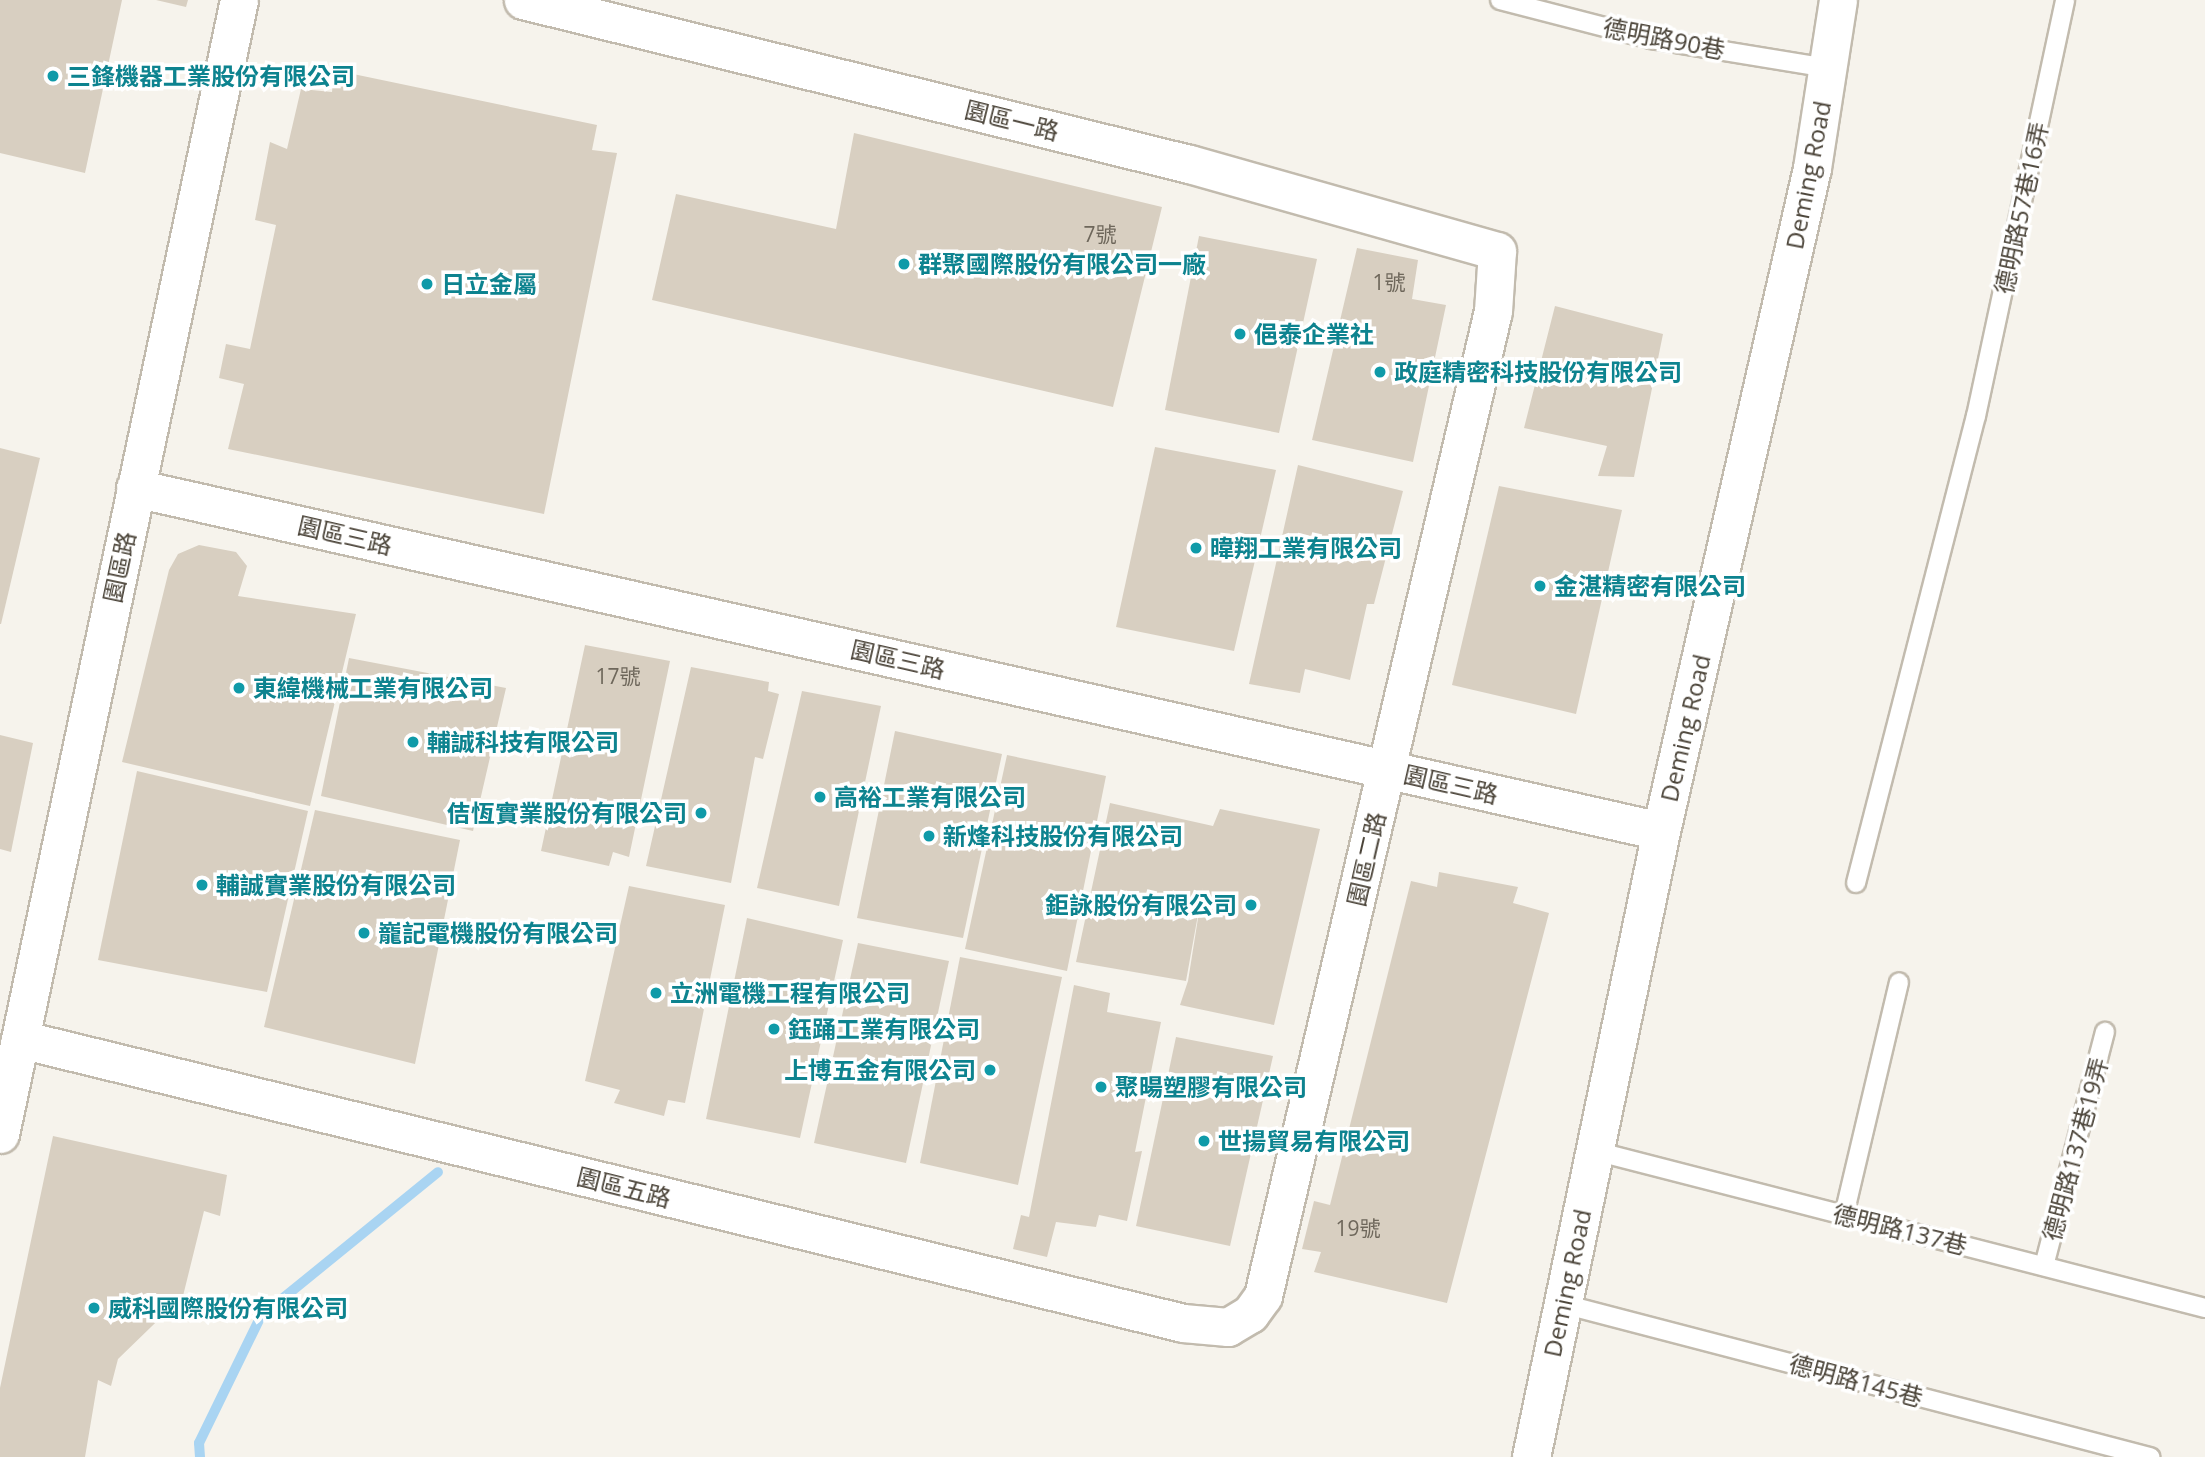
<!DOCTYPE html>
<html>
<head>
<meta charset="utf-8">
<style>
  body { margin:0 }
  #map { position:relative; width:2205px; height:1457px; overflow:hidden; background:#f6f3ec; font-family:"Open Sans","Noto Sans TC",sans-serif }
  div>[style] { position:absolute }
  .stream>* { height:10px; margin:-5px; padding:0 5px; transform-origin:5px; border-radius:5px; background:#a9d4f2 }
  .building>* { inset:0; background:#d8cfc1 }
  .roads { filter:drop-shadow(2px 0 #c2bbae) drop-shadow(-2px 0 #c2bbae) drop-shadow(0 2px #c2bbae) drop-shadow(0 -2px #c2bbae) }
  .service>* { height:18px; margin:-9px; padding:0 9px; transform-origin:9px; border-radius:9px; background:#fff }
  .minor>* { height:37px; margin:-18.5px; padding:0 18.5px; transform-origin:18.5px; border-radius:18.5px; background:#fff }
  .dots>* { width:19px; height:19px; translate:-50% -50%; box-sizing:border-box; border:4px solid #fff; border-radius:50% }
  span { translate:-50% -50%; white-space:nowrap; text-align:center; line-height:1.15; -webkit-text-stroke:7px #fff; paint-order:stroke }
  .number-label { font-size:21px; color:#6e675b }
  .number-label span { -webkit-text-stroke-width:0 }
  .street-label { font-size:24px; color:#4b4439 }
  .culture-label { font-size:24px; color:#0d838f; font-weight:700 }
  .left { translate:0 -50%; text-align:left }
  .right { translate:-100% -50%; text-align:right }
</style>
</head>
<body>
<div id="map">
  <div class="stream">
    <div style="left:200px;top:1457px;width:14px;rotate:-94deg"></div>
    <div style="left:199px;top:1443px;width:141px;rotate:-64deg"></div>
    <div style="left:261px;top:1316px;width:228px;rotate:-39.1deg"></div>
  </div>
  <div class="building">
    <div style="clip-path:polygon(0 0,122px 0,85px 173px,0 153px)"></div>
    <div style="clip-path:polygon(156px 0,188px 0,186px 7px)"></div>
    <div style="clip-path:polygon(334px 70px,597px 125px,592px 150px,617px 153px,544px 514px,228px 449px,244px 384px,219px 378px,226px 344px,250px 349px,276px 225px,255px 220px,270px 142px,287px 149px,301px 89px,332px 92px)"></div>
    <div style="clip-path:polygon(854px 133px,1162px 207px,1113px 407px,652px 300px,676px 194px,836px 229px)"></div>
    <div style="clip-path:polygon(1199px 236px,1317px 259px,1279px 433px,1165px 410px)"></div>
    <div style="clip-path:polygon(1357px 248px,1418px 260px,1412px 299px,1446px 305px,1413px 462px,1312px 440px)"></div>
    <div style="clip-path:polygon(1555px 306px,1663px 334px,1634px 477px,1598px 476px,1607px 446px,1524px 428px)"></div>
    <div style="clip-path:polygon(1155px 447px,1276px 470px,1234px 651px,1116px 627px)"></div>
    <div style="clip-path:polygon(0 448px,40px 458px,1px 624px,0 624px)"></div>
    <div style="clip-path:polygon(1298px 465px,1403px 491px,1374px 604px,1367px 604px,1350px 680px,1305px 669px,1300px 693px,1249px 684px)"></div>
    <div style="clip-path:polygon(1499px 486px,1622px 510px,1576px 714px,1452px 685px)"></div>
    <div style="clip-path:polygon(199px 545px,236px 552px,247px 566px,238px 596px,356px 614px,310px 806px,122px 762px,169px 570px,178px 554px)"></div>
    <div style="clip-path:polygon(585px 645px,670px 661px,629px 857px,613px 852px,609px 866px,541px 851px)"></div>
    <div style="clip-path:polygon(349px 658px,506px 688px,473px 831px,321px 796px)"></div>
    <div style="clip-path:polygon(691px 667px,769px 682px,768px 691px,779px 694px,763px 759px,755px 757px,731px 883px,646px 866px)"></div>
    <div style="clip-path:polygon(802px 691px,881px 706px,839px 906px,757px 888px)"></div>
    <div style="clip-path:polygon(895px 731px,1002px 754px,963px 938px,857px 918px)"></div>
    <div style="clip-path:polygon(0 735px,33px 743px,11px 852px,0 849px)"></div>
    <div style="clip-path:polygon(1007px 755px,1106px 776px,1067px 971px,965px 949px)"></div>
    <div style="clip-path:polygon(137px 771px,308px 811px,267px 992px,98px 960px)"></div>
    <div style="clip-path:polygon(1110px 803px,1213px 826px,1220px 809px,1320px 829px,1274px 1025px,1180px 1005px,1188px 981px,1203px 887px,1186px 981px,1076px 962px)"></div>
    <div style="clip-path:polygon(315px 810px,460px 840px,415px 1064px,264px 1027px)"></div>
    <div style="clip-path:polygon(1439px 872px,1518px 887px,1513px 903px,1549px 913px,1447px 1303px,1314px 1272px,1321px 1252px,1302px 1249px,1314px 1201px,1330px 1205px,1411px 881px,1437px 887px)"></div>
    <div style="clip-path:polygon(629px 886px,725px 905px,685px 1103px,668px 1100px,664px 1116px,614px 1103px,620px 1090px,585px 1081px)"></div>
    <div style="clip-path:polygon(747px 918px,843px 940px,800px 1138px,706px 1119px)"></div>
    <div style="clip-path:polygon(858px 943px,949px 961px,906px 1163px,814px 1143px)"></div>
    <div style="clip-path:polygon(960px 957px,1062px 977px,1018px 1185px,920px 1163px)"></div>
    <div style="clip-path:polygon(1074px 985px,1110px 993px,1107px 1012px,1161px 1022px,1135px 1152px,1142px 1151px,1127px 1221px,1099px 1215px,1096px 1227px,1056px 1222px,1047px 1257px,1013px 1249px,1021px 1215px,1029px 1217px)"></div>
    <div style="clip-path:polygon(1176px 1037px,1273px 1056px,1230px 1246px,1136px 1226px)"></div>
    <div style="clip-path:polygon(53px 1136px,227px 1175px,220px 1216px,204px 1211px,183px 1296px,118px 1359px,111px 1386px,98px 1380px,85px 1457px,0 1457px,0 1388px)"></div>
  </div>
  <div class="roads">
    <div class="service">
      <div style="left:1500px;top:0;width:156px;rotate:14.5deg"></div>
      <div style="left:1651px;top:39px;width:180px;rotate:9.3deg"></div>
      <div style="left:1856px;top:883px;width:482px;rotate:-75.6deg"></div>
      <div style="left:1976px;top:416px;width:425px;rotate:-77.9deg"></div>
      <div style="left:1595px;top:1151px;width:630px;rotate:14.43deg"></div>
      <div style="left:1844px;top:1215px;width:239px;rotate:-76.7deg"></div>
      <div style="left:2044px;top:1266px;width:242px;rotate:-75.4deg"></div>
      <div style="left:1563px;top:1304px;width:607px;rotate:14.61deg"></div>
    </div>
    <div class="minor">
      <div style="left:135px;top:488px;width:1564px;rotate:12.67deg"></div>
      <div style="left:20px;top:1039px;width:1197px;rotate:13.72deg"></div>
      <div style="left:1183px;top:1323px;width:45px;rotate:5.1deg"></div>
      <div style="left:1228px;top:1327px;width:26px;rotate:-31deg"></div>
      <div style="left:1250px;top:1314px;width:22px;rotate:-54deg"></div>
      <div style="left:1263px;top:1296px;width:1011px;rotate:-76.86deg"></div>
      <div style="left:1493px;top:311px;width:60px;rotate:-86.2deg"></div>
      <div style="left:1497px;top:251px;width:320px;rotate:-164.2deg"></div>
      <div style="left:1189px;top:164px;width:686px;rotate:-166.17deg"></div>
      <div style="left:0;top:1134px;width:1159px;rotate:-78.1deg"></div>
      <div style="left:1531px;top:1457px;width:639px;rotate:-78.27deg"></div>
      <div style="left:1661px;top:831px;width:680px;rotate:-77.17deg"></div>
      <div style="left:1812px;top:168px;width:170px;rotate:-81.2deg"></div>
    </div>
  </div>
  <div class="dots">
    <div style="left:53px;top:76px;background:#0f9aa8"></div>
    <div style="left:904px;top:264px;background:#0f9aa8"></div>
    <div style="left:427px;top:284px;background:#0f9aa8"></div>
    <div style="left:1240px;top:334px;background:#0f9aa8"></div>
    <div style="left:1380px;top:372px;background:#0f9aa8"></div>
    <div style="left:1196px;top:548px;background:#0f9aa8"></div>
    <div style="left:1540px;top:586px;background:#0f9aa8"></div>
    <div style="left:239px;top:688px;background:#0f9aa8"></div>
    <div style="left:413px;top:742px;background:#0f9aa8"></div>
    <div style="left:820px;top:797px;background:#0f9aa8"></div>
    <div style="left:701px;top:813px;background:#0f9aa8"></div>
    <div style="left:929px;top:836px;background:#0f9aa8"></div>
    <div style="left:202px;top:885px;background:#0f9aa8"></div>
    <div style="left:1251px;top:905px;background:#0f9aa8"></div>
    <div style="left:364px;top:933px;background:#0f9aa8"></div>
    <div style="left:656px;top:993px;background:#0f9aa8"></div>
    <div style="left:774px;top:1029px;background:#0f9aa8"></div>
    <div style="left:990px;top:1070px;background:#0f9aa8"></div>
    <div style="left:1101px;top:1087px;background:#0f9aa8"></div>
    <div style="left:1204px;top:1141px;background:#0f9aa8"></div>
    <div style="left:94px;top:1308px;background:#0f9aa8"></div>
  </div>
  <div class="number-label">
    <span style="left:1100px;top:234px">7號</span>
    <span style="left:1389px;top:282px">1號</span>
    <span style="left:618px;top:676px">17號</span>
    <span style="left:1358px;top:1228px">19號</span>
  </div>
  <div class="street-label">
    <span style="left:1664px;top:38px;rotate:11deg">德明路90巷</span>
    <span style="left:1012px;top:120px;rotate:14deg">園區一路</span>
    <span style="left:1808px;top:175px;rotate:-79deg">Deming Road</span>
    <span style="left:2021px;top:208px;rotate:-78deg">德明路57巷16弄</span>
    <span style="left:345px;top:535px;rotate:13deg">園區三路</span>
    <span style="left:119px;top:567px;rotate:-78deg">園區路</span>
    <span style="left:898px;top:659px;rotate:13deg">園區三路</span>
    <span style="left:1685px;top:728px;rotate:-77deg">Deming Road</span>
    <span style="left:1451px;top:784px;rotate:13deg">園區三路</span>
    <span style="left:1366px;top:859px;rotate:-77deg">園區二路</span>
    <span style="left:2075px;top:1149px;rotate:-75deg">德明路137巷19弄</span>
    <span style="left:624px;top:1187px;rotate:14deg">園區五路</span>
    <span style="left:1900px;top:1229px;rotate:14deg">德明路137巷</span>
    <span style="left:1567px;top:1283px;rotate:-78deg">Deming Road</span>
    <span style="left:1856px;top:1380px;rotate:15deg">德明路145巷</span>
  </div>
  <div class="culture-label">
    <span class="left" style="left:67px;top:76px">三鋒機器工業股份有限公司</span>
    <span class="left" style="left:918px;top:264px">群聚國際股份有限公司一廠</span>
    <span class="left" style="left:441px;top:284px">日立金屬</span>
    <span class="left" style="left:1254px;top:334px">俋泰企業社</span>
    <span class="left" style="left:1394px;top:372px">政庭精密科技股份有限公司</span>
    <span class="left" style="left:1210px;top:548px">暐翔工業有限公司</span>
    <span class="left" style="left:1554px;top:586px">金湛精密有限公司</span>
    <span class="left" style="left:253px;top:688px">東緯機械工業有限公司</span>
    <span class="left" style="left:427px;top:742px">輔誠科技有限公司</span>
    <span class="left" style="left:834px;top:797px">高裕工業有限公司</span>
    <span class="right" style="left:687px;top:813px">佶恆實業股份有限公司</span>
    <span class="left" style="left:943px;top:836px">新烽科技股份有限公司</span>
    <span class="left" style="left:216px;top:885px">輔誠實業股份有限公司</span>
    <span class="right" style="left:1237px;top:905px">鉅詠股份有限公司</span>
    <span class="left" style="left:378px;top:933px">巃記電機股份有限公司</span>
    <span class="left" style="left:670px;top:993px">立洲電機工程有限公司</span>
    <span class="left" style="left:788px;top:1029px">鈺踊工業有限公司</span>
    <span class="right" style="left:976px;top:1070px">上博五金有限公司</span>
    <span class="left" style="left:1115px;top:1087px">聚暘塑膠有限公司</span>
    <span class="left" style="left:1218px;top:1141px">世揚貿易有限公司</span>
    <span class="left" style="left:108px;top:1308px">威科國際股份有限公司</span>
  </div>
</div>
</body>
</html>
